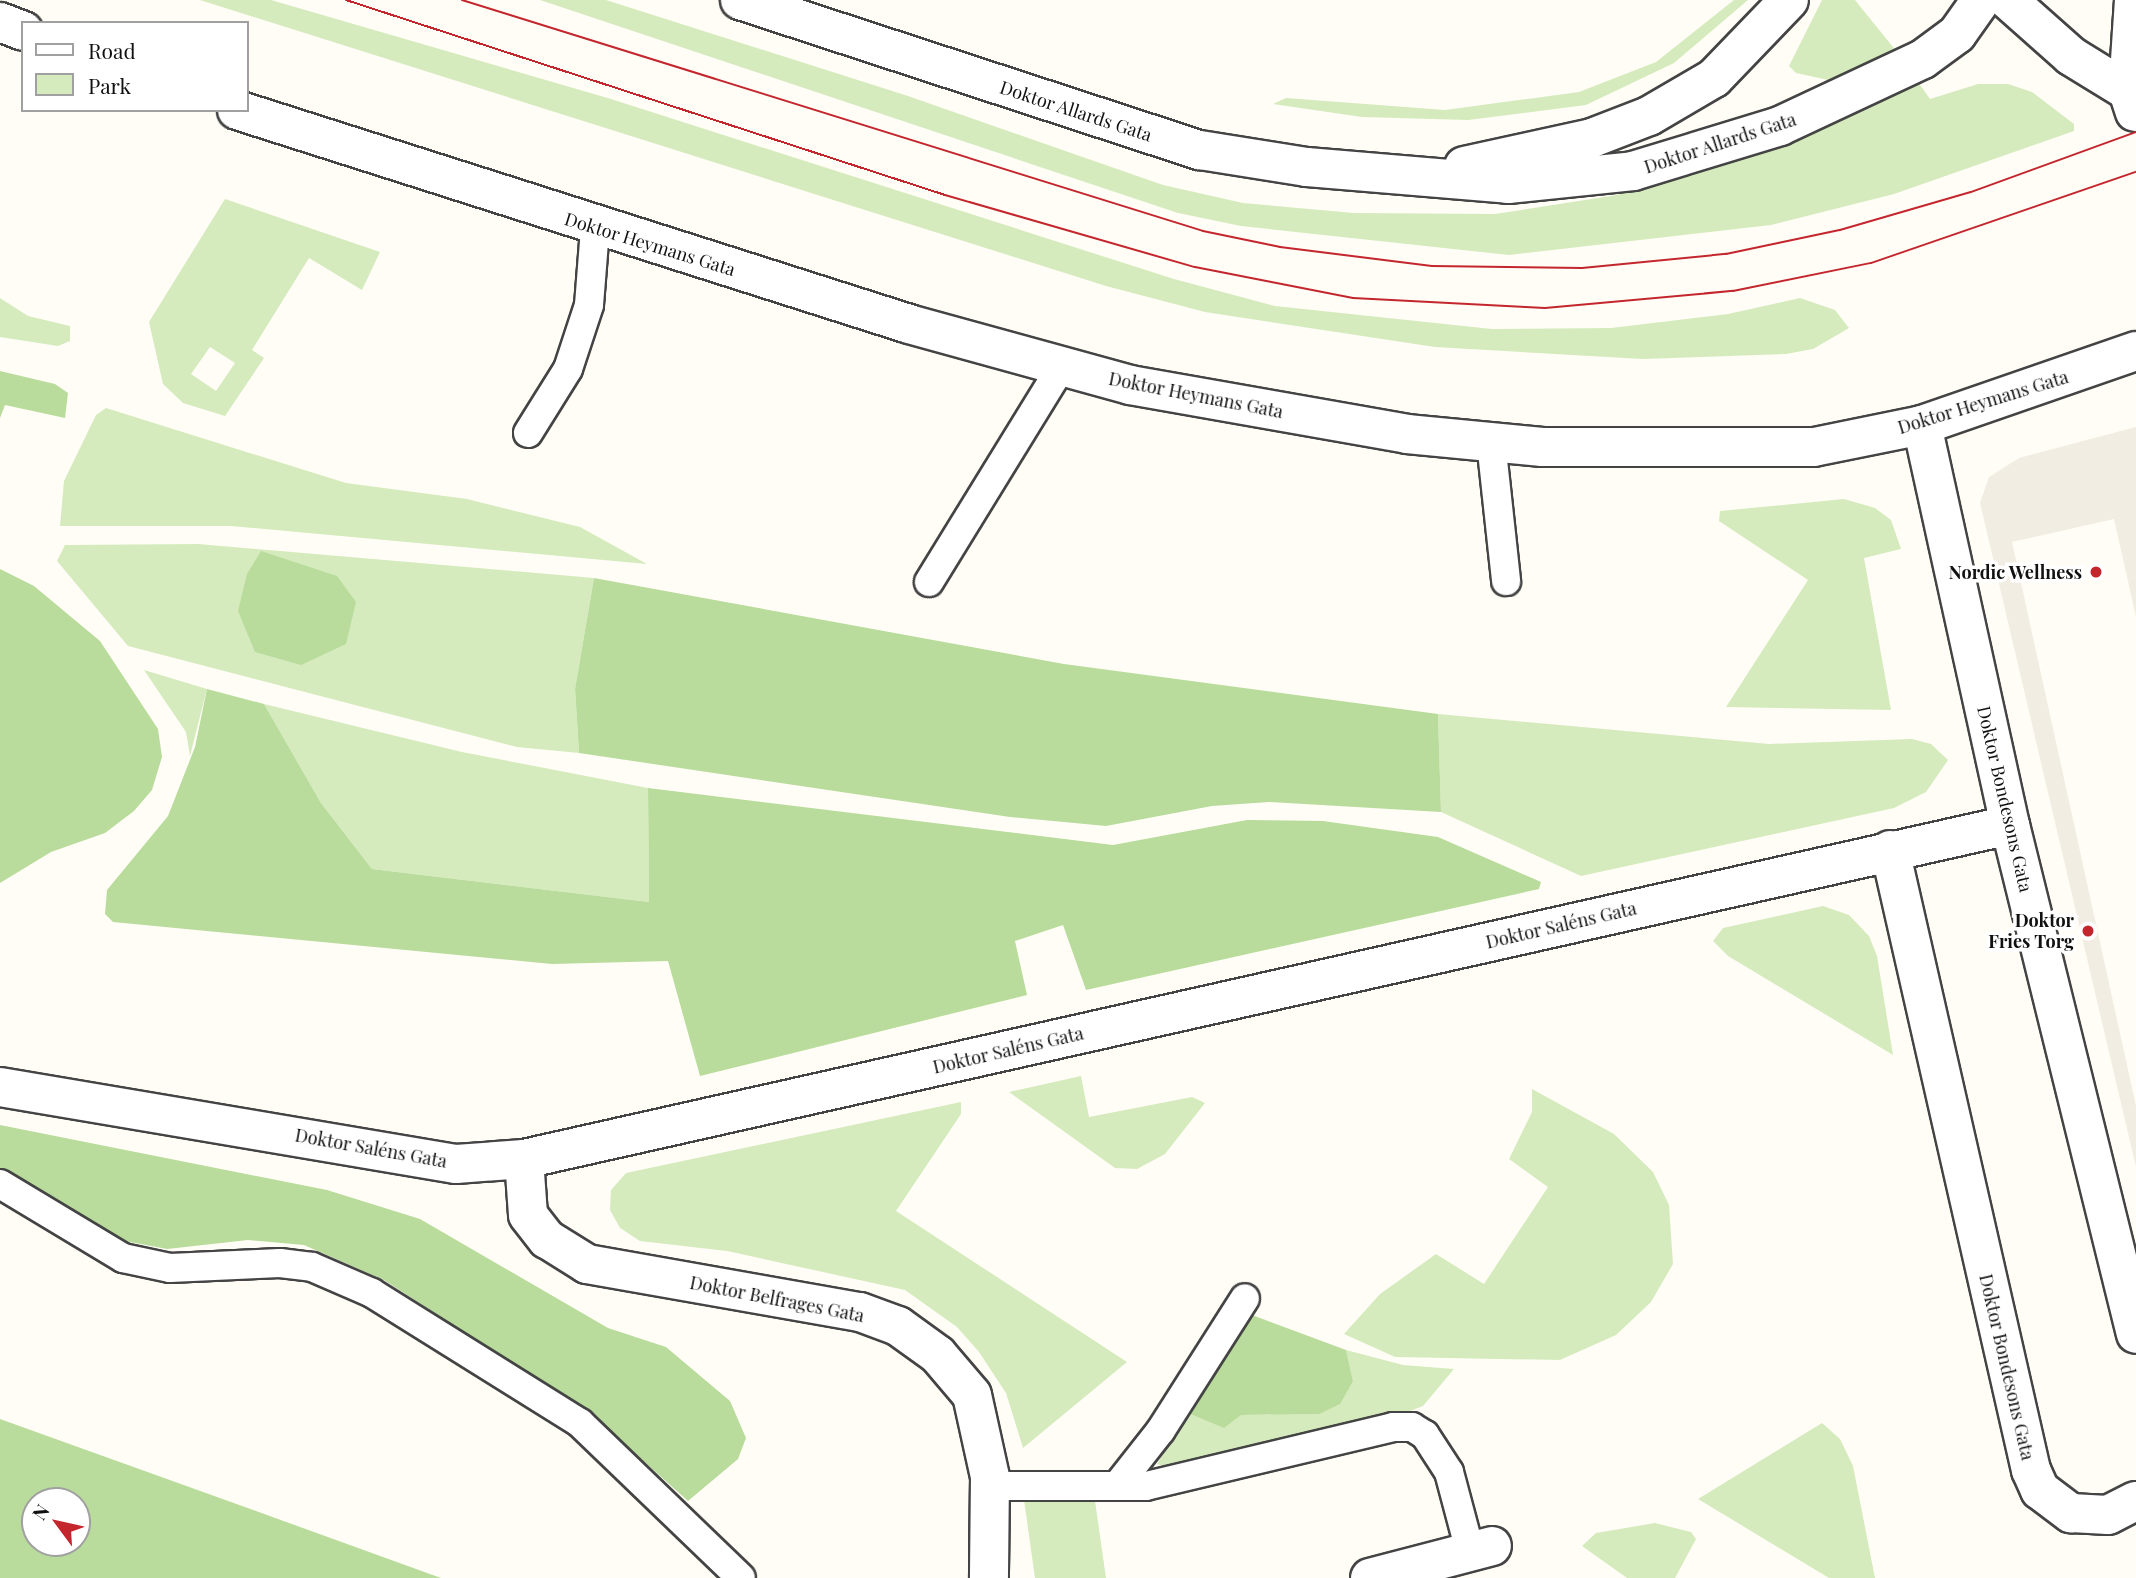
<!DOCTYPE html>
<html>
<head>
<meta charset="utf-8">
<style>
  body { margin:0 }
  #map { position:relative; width:2136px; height:1578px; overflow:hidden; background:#fffdf5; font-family:"Playfair Display",serif }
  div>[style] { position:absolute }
  .green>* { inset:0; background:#d5ebbd }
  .forest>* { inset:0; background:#b9dc9c }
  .plaza>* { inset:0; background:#f1ede2 }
  .roads { filter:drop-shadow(2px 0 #444) drop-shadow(-2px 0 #444) drop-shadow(0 2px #444) drop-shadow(0 -2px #444) }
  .service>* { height:28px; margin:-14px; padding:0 14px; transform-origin:14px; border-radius:14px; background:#fff }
  .minor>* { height:38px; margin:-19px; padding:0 19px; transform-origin:19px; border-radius:19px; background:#fff }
  .tertiary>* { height:38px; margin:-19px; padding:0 19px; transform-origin:19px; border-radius:19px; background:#fff }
  .tram>* { height:2px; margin:-1px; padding:0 1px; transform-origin:1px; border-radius:1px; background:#c4262e }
  .dots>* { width:19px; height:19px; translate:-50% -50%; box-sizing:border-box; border:4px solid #fff; border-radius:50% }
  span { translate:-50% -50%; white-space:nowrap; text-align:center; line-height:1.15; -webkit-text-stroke:7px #fff; paint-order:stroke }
  .street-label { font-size:18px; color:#111 }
  .poi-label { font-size:18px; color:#111; font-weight:700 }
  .right { translate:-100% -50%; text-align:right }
  .legend { position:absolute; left:21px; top:21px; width:228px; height:91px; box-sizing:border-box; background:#fff; border:2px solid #a0a0a0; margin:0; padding:9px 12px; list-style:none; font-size:21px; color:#111 }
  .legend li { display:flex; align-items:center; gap:14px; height:35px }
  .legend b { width:35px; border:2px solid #a0a0a0 }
  .north { position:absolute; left:21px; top:1487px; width:70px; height:70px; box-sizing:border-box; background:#fff; border:2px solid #a0a0a0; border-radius:50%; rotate:303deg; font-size:19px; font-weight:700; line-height:28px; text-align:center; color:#111 }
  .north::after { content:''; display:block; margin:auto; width:24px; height:32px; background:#c4262e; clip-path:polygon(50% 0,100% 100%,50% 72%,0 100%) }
</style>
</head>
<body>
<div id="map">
  <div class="green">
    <div style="clip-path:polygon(200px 0,271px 0,611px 99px,1174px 279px,1275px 306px,1492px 329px,1611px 328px,1728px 314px,1800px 298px,1835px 310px,1849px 328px,1813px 349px,1786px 354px,1643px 359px,1435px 347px,1205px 312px,1106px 286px)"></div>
    <div style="clip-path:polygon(540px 0,606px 0,908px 96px,1163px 185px,1243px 203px,1354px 213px,1495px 214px,1617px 195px,1783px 145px,1918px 82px,1930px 99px,1978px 84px,2008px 84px,2032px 92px,2074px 124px,2074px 131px,1894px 194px,1771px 225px,1509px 255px,1241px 226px,1178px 213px)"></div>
    <div style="clip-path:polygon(1734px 0,1748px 0,1674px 63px,1586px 105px,1468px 120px,1362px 117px,1273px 104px,1286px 98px,1445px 110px,1579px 92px,1656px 62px)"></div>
    <div style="clip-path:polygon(1822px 0,1855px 0,1897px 52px,1833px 81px,1796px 73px,1789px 66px)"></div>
    <div style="clip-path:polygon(evenodd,225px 199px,380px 252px,362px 290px,309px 258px,252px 350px,264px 358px,225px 416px,183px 403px,163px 384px,149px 322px,225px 199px,210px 347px,235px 363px,216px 391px,191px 374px,210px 347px)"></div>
    <div style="clip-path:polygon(0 298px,28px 316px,70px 326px,70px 341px,58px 346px,0 337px)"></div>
    <div style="clip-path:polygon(106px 408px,346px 483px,467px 499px,580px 527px,647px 564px,231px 526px,60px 526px,64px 481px,96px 415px)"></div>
    <div style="clip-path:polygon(1844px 499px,1875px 508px,1891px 520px,1901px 549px,1864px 558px,1891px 710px,1726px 707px,1808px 580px,1719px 521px,1720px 511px)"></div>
    <div style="clip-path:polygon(198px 544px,594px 578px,575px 689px,579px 753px,517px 747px,128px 646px,57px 561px,65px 545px)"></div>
    <div style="clip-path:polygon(144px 670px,207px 689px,190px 756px,186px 732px)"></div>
    <div style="clip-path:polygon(264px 704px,462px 752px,648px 788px,649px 902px,372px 869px,321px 803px)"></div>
    <div style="clip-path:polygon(1438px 714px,1769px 744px,1912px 739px,1931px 744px,1948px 760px,1926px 792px,1894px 808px,1581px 876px,1441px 812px)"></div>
    <div style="clip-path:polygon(1823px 906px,1849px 915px,1869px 936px,1877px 956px,1893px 1055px,1728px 956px,1713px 941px,1723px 928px)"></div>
    <div style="clip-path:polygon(1081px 1076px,1089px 1117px,1192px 1097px,1205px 1103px,1165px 1154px,1137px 1169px,1115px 1168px,1009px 1092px)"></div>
    <div style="clip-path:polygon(1532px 1089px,1614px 1134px,1653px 1172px,1669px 1205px,1673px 1264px,1651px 1302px,1616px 1335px,1560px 1360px,1395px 1357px,1344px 1334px,1380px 1294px,1436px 1254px,1484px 1284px,1548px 1187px,1509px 1159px,1532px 1112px)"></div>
    <div style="clip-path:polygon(961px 1102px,961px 1114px,896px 1211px,1127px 1362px,1023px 1448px,1006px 1393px,979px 1352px,957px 1327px,905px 1290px,727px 1251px,640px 1241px,620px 1228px,610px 1210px,611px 1190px,626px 1173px)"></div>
    <div style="clip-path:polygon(1346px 1350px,1403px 1365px,1454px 1369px,1423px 1406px,1405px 1413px,1169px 1468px,1157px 1464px,1188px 1413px,1224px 1427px,1240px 1415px,1319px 1414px,1353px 1381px)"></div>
    <div style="clip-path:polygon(1822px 1423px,1840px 1439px,1853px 1466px,1875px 1578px,1829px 1578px,1698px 1499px)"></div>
    <div style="clip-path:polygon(1024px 1500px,1095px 1501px,1106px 1578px,1035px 1578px)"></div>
    <div style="clip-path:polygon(1655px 1523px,1691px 1532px,1696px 1539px,1675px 1578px,1627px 1578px,1582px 1546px,1596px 1533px)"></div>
  </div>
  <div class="forest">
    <div style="clip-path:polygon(0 371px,55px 384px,68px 393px,65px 418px,5px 405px,0 418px)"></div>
    <div style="clip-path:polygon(261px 551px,337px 576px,356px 602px,346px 644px,301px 665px,255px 652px,238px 611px,247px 574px)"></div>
    <div style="clip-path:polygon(0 569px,34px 586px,100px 641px,158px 729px,162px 757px,152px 790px,134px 811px,105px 833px,51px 852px,0 883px)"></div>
    <div style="clip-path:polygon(594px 578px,1064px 664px,1438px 714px,1441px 812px,1269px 802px,1212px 806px,1106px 826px,1010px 817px,579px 753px,575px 689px)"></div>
    <div style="clip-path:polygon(207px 689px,264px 704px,321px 803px,372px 869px,649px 902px,648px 788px,1113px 845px,1247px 820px,1323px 821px,1438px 837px,1541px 882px,1539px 889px,1086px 990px,1063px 925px,1015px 941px,1027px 995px,700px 1076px,668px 961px,552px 964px,113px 922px,105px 914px,107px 890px,168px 816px,195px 747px)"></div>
    <div style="clip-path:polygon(0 1125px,327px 1190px,420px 1219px,608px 1328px,666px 1347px,730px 1401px,746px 1438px,738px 1459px,688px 1501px,589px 1412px,384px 1280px,304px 1245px,248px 1240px,167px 1249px,114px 1239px,0 1168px)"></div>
    <div style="clip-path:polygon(1252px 1315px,1346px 1350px,1353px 1381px,1340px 1404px,1319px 1414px,1241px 1415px,1224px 1428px,1188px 1413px)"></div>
    <div style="clip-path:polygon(evenodd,0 1419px,267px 1515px,441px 1578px,0 1578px,0 1419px,35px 1501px,77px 1501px,77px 1543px,35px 1543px,35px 1501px)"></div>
  </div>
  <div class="plaza">
    <div style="clip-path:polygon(2136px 427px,2136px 617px,2114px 519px,2012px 542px,2136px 1106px,2136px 1167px,1980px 503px,1989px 477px,2019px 458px)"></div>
  </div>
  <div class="roads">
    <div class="service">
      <div style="left:528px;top:433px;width:75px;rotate:-58deg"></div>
      <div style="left:568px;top:369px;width:67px;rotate:-71.8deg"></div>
      <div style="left:589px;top:305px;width:77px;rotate:-85.5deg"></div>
      <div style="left:1491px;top:442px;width:140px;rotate:83.8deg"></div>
      <div style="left:929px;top:582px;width:256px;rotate:-58.4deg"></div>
      <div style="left:0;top:1184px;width:144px;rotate:31deg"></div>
      <div style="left:123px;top:1258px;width:48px;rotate:12deg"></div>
      <div style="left:170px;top:1268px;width:110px;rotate:-2.6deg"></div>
      <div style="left:280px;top:1263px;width:32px;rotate:7deg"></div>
      <div style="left:312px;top:1267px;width:65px;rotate:23.4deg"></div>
      <div style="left:372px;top:1293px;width:245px;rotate:32deg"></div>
      <div style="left:580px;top:1423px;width:223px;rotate:43.9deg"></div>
      <div style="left:990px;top:1486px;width:156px"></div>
      <div style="left:1146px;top:1486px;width:254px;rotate:-13.4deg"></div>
      <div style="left:1393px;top:1427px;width:19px"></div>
      <div style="left:1412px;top:1427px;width:15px;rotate:32deg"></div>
      <div style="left:1425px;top:1435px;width:44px;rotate:57deg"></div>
      <div style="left:1449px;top:1472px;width:82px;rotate:75.1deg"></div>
      <div style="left:1117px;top:1486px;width:71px;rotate:-51.8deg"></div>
      <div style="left:1161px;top:1430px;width:156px;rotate:-57.5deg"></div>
    </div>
    <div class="minor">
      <div style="left:2008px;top:0;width:84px;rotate:41.6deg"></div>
      <div style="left:2071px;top:56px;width:67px;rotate:31.6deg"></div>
      <div style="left:2134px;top:0;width:91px;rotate:93.8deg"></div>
      <div style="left:2128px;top:91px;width:22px;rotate:72deg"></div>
      <div style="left:0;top:22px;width:25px;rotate:21deg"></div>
      <div style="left:237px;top:110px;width:705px;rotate:17.66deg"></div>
      <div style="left:909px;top:324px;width:229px;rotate:15.4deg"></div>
      <div style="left:1130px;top:385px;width:281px;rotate:10deg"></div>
      <div style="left:1407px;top:434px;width:136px;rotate:5.5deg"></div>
      <div style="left:1542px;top:447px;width:272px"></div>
      <div style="left:1814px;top:447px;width:110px;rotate:-11.5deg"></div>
      <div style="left:1922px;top:425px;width:226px;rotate:-19.1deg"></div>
      <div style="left:1922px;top:425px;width:410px;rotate:77.6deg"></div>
      <div style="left:2010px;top:825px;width:524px;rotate:76.1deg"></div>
      <div style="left:1890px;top:850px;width:636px;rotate:77.19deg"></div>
      <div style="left:2031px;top:1470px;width:22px;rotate:66deg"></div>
      <div style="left:2040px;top:1490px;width:39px;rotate:37deg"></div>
      <div style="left:2071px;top:1513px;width:37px;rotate:3deg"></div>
      <div style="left:2108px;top:1515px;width:31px;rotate:-27deg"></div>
      <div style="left:0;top:1087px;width:462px;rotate:9.6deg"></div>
      <div style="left:456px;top:1164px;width:68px;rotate:-4.2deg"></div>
      <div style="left:524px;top:1159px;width:1523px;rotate:-12.67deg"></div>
      <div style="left:524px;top:1159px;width:56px;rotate:85.9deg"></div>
      <div style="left:528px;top:1215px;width:31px;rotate:52deg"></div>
      <div style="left:547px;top:1239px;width:47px;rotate:32deg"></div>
      <div style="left:587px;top:1264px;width:277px;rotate:10deg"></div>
      <div style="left:860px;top:1312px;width:40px;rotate:20.2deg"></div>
      <div style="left:898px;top:1326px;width:49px;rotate:35.9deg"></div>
      <div style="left:938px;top:1355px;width:52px;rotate:49.6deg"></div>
      <div style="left:972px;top:1395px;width:84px;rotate:77.6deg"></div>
      <div style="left:990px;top:1477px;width:101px;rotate:90.6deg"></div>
      <div style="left:1370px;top:1578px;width:126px;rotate:-14.7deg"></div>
    </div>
    <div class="tertiary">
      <div style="left:740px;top:0;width:484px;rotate:18.1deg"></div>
      <div style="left:1200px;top:150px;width:108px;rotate:9deg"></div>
      <div style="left:1307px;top:167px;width:202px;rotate:4.8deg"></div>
      <div style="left:1508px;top:184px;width:126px;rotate:-5.9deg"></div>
      <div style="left:1633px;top:171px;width:154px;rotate:-17deg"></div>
      <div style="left:1780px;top:126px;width:158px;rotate:-25.1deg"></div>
      <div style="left:1923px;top:59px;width:42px;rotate:-36.3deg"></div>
      <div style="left:1957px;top:34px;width:42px;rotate:-54.8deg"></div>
      <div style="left:1464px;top:166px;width:131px;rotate:-12.3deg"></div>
      <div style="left:1592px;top:138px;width:61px;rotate:-21.1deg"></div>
      <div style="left:1649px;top:116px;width:75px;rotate:-30.3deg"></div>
      <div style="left:1714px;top:78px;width:108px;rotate:-46.1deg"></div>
    </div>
  </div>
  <div class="tram">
    <div style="left:346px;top:0;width:630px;rotate:18.03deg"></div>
    <div style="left:945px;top:195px;width:260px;rotate:16.1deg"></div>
    <div style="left:1195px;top:267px;width:161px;rotate:11.1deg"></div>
    <div style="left:1353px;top:298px;width:192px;rotate:3deg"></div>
    <div style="left:1545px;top:308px;width:189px;rotate:-5.2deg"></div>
    <div style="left:1733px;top:291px;width:141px;rotate:-11.5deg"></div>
    <div style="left:1871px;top:263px;width:280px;rotate:-19deg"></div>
    <div style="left:462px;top:0;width:776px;rotate:17.31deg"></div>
    <div style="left:1203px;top:231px;width:79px;rotate:11.7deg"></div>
    <div style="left:1280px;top:247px;width:153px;rotate:7.1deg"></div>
    <div style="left:1432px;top:266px;width:150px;rotate:0.8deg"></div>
    <div style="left:1582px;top:268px;width:145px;rotate:-5.6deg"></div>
    <div style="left:1726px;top:254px;width:116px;rotate:-11.9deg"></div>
    <div style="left:1840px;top:230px;width:136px;rotate:-16.2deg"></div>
    <div style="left:1971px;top:192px;width:176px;rotate:-20deg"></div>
  </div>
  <div class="dots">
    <div style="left:2096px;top:572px;background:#c4262e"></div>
    <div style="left:2088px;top:931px;background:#c4262e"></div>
  </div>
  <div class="street-label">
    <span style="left:1076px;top:111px;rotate:18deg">Doktor Allards Gata</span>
    <span style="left:1720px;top:143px;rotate:-18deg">Doktor Allards Gata</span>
    <span style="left:650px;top:244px;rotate:17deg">Doktor Heymans Gata</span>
    <span style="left:1196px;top:395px;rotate:11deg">Doktor Heymans Gata</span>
    <span style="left:1983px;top:402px;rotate:-17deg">Doktor Heymans Gata</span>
    <span style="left:2005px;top:799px;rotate:77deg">Doktor Bondesons Gata</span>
    <span style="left:1561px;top:925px;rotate:-13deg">Doktor Saléns Gata</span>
    <span style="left:1008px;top:1050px;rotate:-13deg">Doktor Saléns Gata</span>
    <span style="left:371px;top:1148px;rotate:10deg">Doktor Saléns Gata</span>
    <span style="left:777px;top:1299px;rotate:11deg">Doktor Belfrages Gata</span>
    <span style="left:2007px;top:1367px;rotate:77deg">Doktor Bondesons Gata</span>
  </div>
  <div class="poi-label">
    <span class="right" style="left:2082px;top:572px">Nordic Wellness</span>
    <span class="right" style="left:2074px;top:931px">Doktor<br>Fries Torg</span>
  </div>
  <ul class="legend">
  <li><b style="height:9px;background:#fff"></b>Road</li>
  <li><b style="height:19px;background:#d5ebbd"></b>Park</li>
  </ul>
  <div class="north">N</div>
</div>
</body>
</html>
